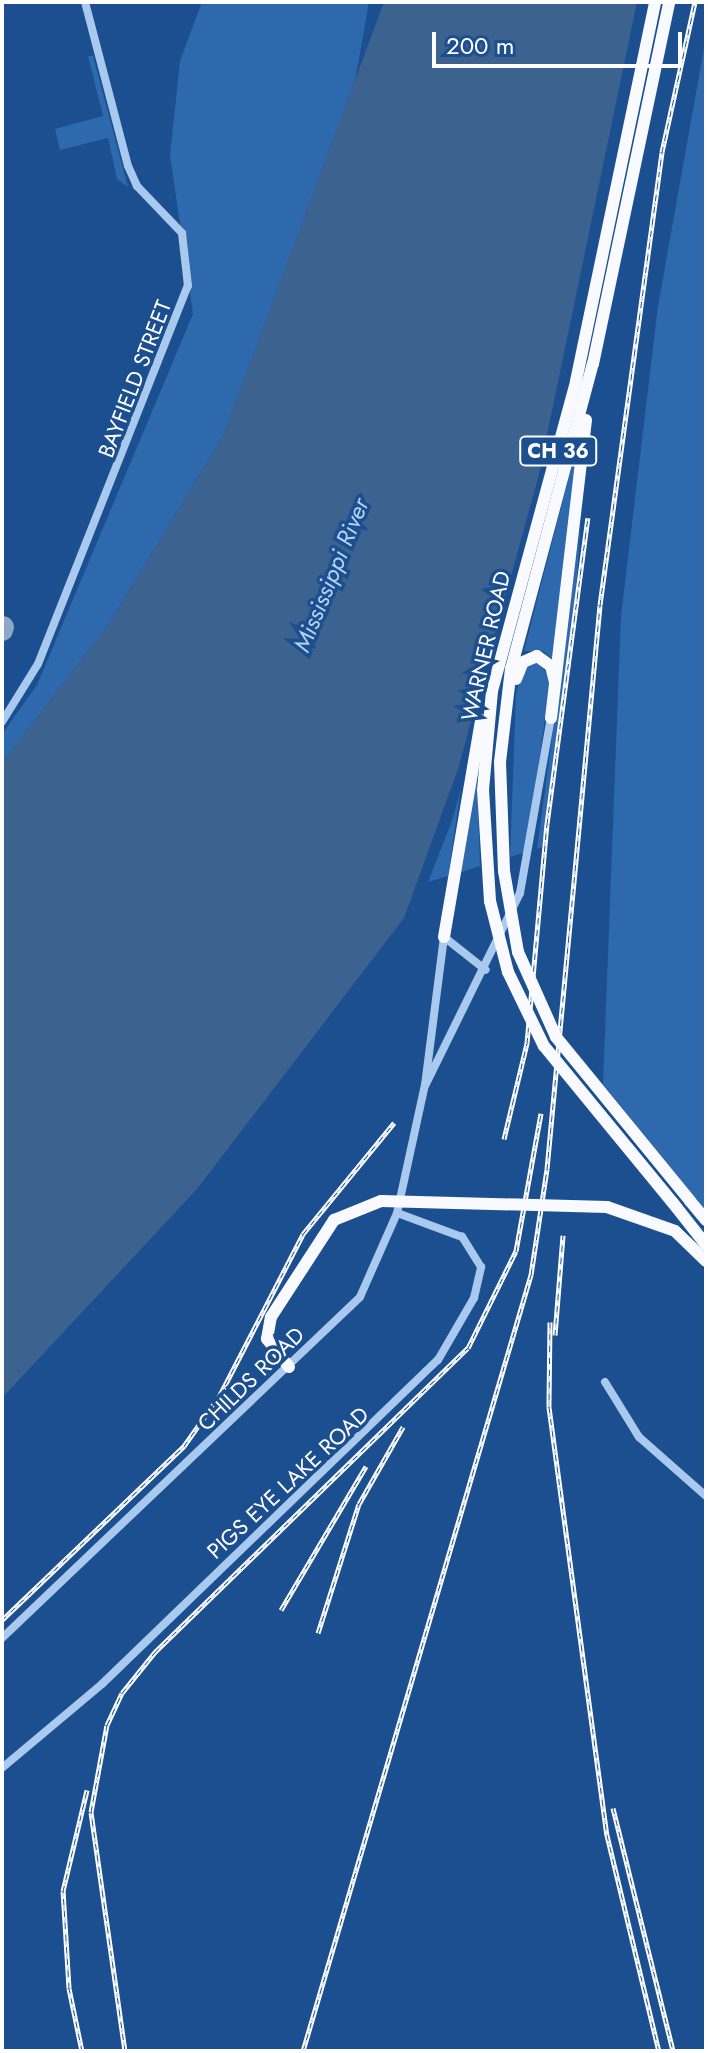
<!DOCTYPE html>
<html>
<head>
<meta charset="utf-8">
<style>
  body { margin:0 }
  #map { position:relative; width:708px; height:2053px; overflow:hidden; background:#1b4f8f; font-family:Jost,sans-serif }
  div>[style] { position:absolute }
  .green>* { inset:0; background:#2e69ad }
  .water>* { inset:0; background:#3c6290 }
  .taxiway>* { height:22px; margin:-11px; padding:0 11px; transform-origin:11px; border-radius:11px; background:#8da7c7 }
  .minor>* { height:8px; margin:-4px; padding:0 4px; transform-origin:4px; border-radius:4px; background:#a9c9ee }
  .trunk>* { height:12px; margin:-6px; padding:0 6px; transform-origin:6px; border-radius:6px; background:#f8faff }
  .rail>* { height:5px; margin-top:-2.5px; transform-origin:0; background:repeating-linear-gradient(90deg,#1b4f8f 0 6px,#fff 0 12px); box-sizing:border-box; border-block:2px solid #fff }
  .trunk-bridge>* { height:12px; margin:-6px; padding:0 6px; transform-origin:6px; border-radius:6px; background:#f8faff }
  span { translate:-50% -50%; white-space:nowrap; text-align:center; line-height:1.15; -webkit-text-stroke:7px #1b4f8f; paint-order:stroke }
  .shield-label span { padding:2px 6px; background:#1b4f8f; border:2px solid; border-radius:6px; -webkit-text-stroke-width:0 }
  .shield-label { font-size:20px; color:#fff; font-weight:700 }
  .street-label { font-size:22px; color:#fff }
  .water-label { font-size:24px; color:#b5d3f5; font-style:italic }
  .frame { position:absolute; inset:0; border:4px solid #fff; pointer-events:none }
  .scale { position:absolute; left:432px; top:32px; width:250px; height:36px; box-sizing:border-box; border:4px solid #fff; border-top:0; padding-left:10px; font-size:24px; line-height:28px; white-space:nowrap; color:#fff; -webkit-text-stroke:6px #1b4f8f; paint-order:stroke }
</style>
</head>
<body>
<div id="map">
  <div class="green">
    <div style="clip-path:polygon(202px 2px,369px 2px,355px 81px,223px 436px,109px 624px,2px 763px,2px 734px,37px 685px,193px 314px,170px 155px,180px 61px)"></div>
    <div style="clip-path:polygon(706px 37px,706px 1211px,603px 1084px,621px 616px,658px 306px)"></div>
    <div style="clip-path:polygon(88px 56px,93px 56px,128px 187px,117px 179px,108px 138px,60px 150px,55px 129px,103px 116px)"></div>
    <div style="clip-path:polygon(573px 461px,577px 461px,556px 662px,543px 651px,524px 651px)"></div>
    <div style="clip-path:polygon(581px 522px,573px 633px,542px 847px,537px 849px)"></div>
    <div style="clip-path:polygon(537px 662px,550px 676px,544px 726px,526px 852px,510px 857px,516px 695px,523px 668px)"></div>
    <div style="clip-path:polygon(477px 779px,480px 866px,459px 873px)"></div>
    <div style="clip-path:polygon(461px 788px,448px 876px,428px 882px,452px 821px)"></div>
  </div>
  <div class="water">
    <div style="clip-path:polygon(384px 2px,637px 2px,538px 478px,458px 769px,404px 918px,197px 1189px,2px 1398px,2px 763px,109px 624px,223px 436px)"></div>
  </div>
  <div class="taxiway">
    <div style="left:2px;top:630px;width:3px;rotate:-72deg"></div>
  </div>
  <div class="minor">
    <div style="left:2px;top:722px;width:68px;rotate:-58.2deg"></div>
    <div style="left:38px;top:664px;width:407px;rotate:-68.4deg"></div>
    <div style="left:188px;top:286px;width:53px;rotate:-96.5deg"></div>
    <div style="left:182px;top:233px;width:65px;rotate:-133.8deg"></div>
    <div style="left:137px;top:186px;width:22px;rotate:-114deg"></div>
    <div style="left:128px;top:166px;width:170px;rotate:-104.7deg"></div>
    <div style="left:426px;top:1084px;width:213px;rotate:-63.8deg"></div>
    <div style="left:520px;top:893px;width:178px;rotate:-80deg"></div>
    <div style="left:605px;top:1382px;width:65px;rotate:58.3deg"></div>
    <div style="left:639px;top:1437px;width:89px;rotate:41.4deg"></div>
    <div style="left:2px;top:1638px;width:494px;rotate:-43.6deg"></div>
    <div style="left:360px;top:1297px;width:92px;rotate:-66.2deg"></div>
    <div style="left:397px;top:1213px;width:131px;rotate:-77.7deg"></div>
    <div style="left:425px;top:1085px;width:149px;rotate:-82.7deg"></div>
    <div style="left:444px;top:937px;width:53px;rotate:38.2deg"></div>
    <div style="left:2px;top:1768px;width:131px;rotate:-40deg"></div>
    <div style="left:102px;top:1684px;width:467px;rotate:-44deg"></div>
    <div style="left:438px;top:1360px;width:72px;rotate:-59.9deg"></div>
    <div style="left:474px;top:1298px;width:32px;rotate:-77deg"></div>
    <div style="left:481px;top:1267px;width:36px;rotate:-122deg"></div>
    <div style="left:462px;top:1237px;width:69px;rotate:-159.7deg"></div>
  </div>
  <div class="trunk">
    <div style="left:516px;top:679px;width:18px;rotate:-68deg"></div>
    <div style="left:523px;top:662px;width:15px;rotate:-23deg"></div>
    <div style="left:537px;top:656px;width:17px;rotate:36deg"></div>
    <div style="left:551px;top:666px;width:16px;rotate:76deg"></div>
    <div style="left:551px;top:718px;width:300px;rotate:-83.3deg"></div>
    <div style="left:504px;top:871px;width:109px;rotate:-92.1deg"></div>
    <div style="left:500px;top:762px;width:94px;rotate:-83.3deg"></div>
    <div style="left:511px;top:669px;width:316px;rotate:-75deg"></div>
    <div style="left:593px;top:364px;width:370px;rotate:-78.1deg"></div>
    <div style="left:490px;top:901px;width:111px;rotate:-93.6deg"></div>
    <div style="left:483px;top:790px;width:99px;rotate:-84.8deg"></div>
    <div style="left:492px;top:691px;width:321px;rotate:-74.8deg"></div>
    <div style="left:576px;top:381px;width:387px;rotate:-78.2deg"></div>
    <div style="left:444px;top:937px;width:220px;rotate:-80.3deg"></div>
    <div style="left:690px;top:1201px;width:25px;rotate:50deg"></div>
    <div style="left:673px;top:1203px;width:53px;rotate:51.8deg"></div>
    <div style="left:675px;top:1231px;width:43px;rotate:44.1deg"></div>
    <div style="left:289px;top:1367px;width:36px;rotate:-128deg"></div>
    <div style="left:267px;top:1339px;width:22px;rotate:-80deg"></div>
    <div style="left:271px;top:1317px;width:116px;rotate:-57deg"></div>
    <div style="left:334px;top:1220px;width:51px;rotate:-22deg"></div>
  </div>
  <div class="rail">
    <div style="left:504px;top:1139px;width:99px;rotate:-76.5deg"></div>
    <div style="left:527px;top:1043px;width:220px;rotate:-84.8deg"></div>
    <div style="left:547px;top:824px;width:309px;rotate:-82.4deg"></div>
    <div style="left:550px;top:1322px;width:85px;rotate:90.7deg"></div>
    <div style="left:549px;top:1407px;width:432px;rotate:82.3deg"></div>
    <div style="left:607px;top:1835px;width:222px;rotate:76.5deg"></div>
    <div style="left:555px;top:1335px;width:100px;rotate:-85.4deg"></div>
    <div style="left:281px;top:1610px;width:167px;rotate:-59.4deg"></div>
    <div style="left:2px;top:1620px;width:252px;rotate:-43.7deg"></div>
    <div style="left:184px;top:1446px;width:62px;rotate:-54.8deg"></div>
    <div style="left:220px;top:1395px;width:181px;rotate:-62.7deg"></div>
    <div style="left:303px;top:1234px;width:144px;rotate:-50.7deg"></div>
    <div style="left:318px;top:1633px;width:135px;rotate:-72.4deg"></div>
    <div style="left:359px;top:1504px;width:89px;rotate:-60.3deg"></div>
    <div style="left:613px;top:1808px;width:250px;rotate:76.1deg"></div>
    <div style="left:82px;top:2051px;width:64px;rotate:-101.7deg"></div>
    <div style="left:69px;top:1988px;width:97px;rotate:-93.5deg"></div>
    <div style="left:63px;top:1891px;width:104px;rotate:-76.6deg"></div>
    <div style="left:125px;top:2051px;width:241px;rotate:-98.1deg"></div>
    <div style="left:91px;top:1812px;width:88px;rotate:-79.6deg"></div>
    <div style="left:107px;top:1725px;width:35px;rotate:-65deg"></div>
    <div style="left:122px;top:1693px;width:53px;rotate:-51.2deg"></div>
    <div style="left:155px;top:1652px;width:436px;rotate:-44.2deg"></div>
    <div style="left:468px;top:1348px;width:108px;rotate:-63.7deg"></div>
    <div style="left:516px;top:1251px;width:140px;rotate:-79.7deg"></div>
    <div style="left:303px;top:2051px;width:809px;rotate:-73.63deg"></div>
    <div style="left:531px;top:1275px;width:107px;rotate:-81.4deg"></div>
    <div style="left:547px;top:1169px;width:566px;rotate:-84.63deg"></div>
    <div style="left:600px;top:605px;width:457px;rotate:-82.2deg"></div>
    <div style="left:662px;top:152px;width:154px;rotate:-77.6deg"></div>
  </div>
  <div class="trunk-bridge">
    <div style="left:504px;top:871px;width:82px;rotate:80.2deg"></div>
    <div style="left:518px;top:952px;width:93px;rotate:65.9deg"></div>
    <div style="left:556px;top:1037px;width:212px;rotate:50.7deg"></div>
    <div style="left:490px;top:901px;width:73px;rotate:75.8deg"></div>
    <div style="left:508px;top:972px;width:82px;rotate:64.1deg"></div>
    <div style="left:544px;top:1046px;width:203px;rotate:50.6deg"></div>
    <div style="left:381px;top:1201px;width:226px;rotate:1.5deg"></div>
    <div style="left:607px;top:1207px;width:72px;rotate:19.4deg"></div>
  </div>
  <div class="shield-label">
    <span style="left:558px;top:451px">CH 36</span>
  </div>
  <div class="street-label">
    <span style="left:135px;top:379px;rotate:-69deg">BAYFIELD STREET</span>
    <span style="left:486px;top:646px;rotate:-77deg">WARNER ROAD</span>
    <span style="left:251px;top:1379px;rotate:-44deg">CHILDS ROAD</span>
    <span style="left:288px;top:1483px;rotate:-43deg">PIGS EYE LAKE ROAD</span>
  </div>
  <div class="water-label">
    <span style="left:331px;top:575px;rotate:-68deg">Mississippi River</span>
  </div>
  <div class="frame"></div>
  <div class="scale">200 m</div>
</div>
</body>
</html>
